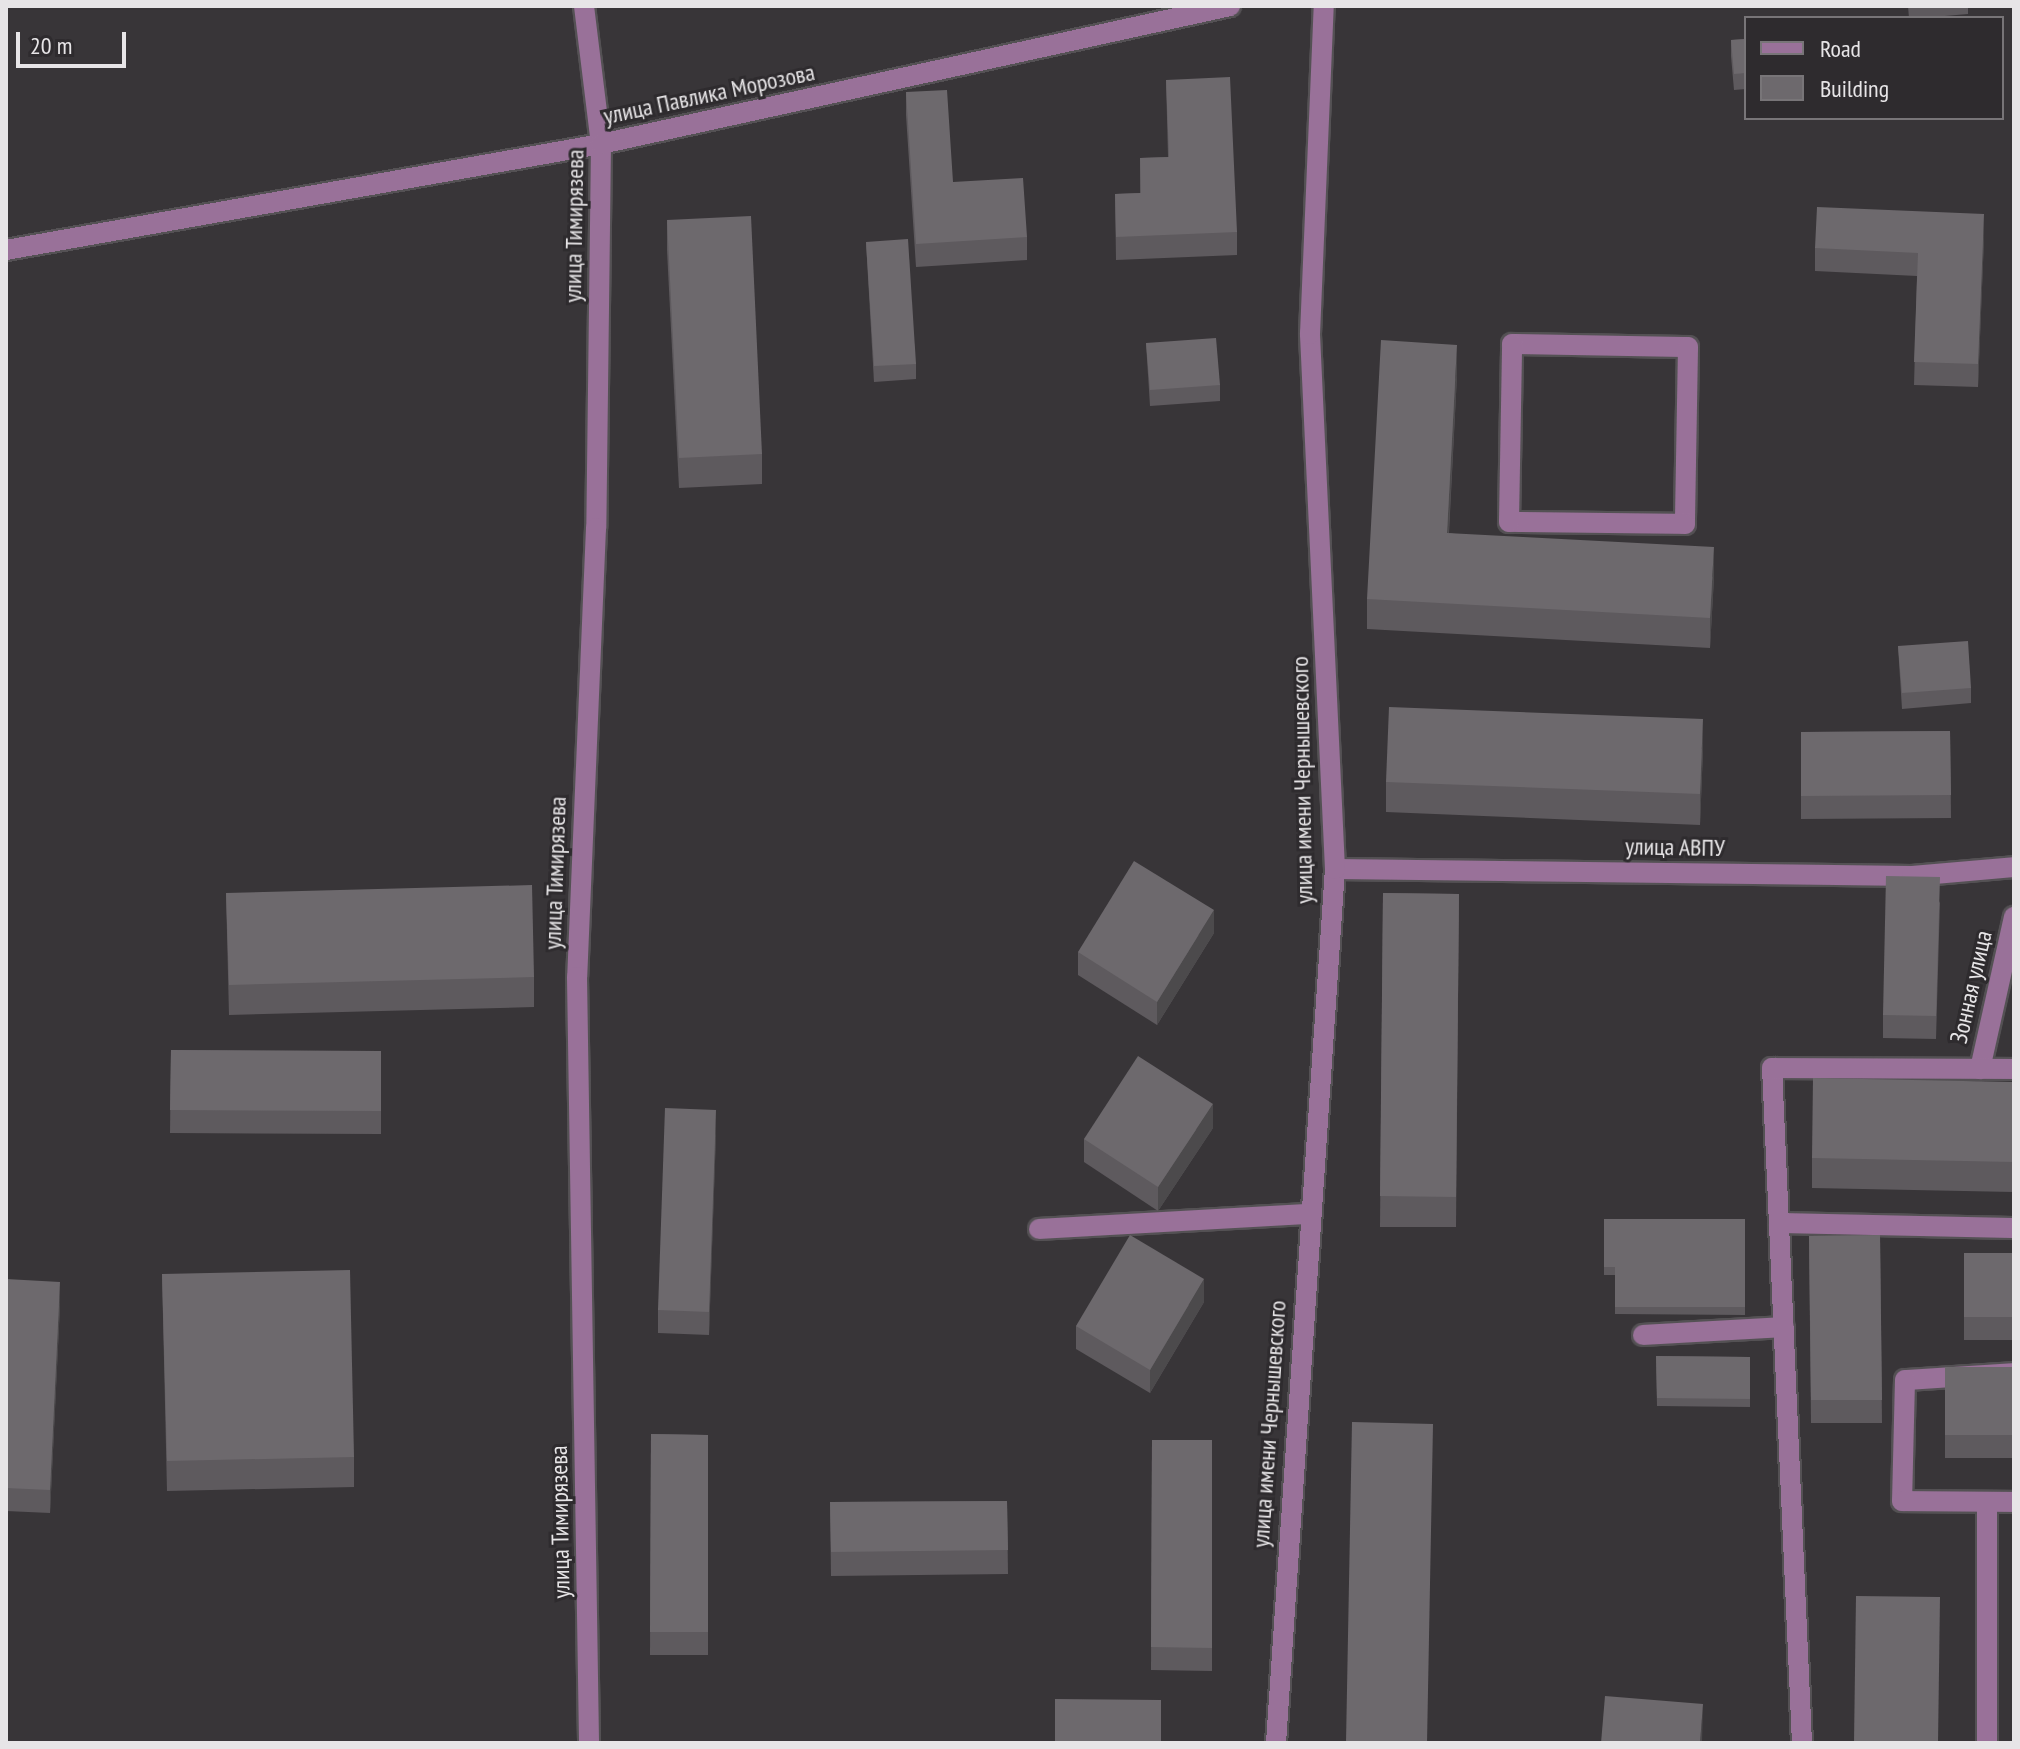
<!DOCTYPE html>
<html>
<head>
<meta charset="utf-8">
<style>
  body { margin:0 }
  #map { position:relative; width:2020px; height:1749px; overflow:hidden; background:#383538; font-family:"PT Sans Narrow",sans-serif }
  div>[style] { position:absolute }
  .roads { filter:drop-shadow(2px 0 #545154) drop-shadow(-2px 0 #545154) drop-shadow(0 2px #545154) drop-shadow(0 -2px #545154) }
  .minor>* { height:20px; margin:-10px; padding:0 10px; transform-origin:10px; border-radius:10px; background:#997199 }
  .wall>* { inset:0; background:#5e5a5e }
  .shaded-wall>* { inset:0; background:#4c4a4c }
  .building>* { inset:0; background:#6d696d }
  span { translate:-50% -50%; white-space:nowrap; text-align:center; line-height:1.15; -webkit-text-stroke:6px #2e2b2e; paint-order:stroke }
  .street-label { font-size:24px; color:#e7e5e7 }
  .frame { position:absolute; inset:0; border:8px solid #e7e5e7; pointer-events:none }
  .legend { position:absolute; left:1744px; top:16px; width:260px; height:104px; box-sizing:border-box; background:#2e2b2e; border:2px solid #787578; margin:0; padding:10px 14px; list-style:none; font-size:24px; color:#e7e5e7 }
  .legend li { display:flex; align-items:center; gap:16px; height:40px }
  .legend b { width:40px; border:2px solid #787578 }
  .scale { position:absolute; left:16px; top:32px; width:110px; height:36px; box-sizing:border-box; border:4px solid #e7e5e7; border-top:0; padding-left:10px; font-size:24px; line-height:28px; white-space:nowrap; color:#e7e5e7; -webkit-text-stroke:6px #2e2b2e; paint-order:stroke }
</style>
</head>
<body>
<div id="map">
  <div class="roads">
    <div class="minor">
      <div style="left:584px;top:6px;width:139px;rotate:83deg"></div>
      <div style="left:601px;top:144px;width:384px;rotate:90.7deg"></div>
      <div style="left:596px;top:528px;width:449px;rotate:92.4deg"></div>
      <div style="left:577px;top:977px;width:766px;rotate:89.1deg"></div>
      <div style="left:6px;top:250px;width:604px;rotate:-10.1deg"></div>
      <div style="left:601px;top:144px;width:644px;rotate:-12.37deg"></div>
      <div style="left:1512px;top:344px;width:176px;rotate:1deg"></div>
      <div style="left:1688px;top:347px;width:177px;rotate:91deg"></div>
      <div style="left:1685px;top:524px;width:176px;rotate:-179.3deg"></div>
      <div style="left:1509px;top:522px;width:178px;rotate:-89deg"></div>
      <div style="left:1335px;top:869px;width:577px;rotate:0.7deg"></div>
      <div style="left:1912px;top:876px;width:102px;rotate:-5deg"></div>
      <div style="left:1980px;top:1069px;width:156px;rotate:-77.4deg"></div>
      <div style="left:1779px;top:1223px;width:235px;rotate:1.2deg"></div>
      <div style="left:1039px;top:1229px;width:271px;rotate:-3.2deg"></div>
      <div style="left:1643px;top:1335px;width:141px;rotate:-3.2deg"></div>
      <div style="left:2014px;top:1373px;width:109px;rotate:176.3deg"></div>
      <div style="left:1905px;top:1380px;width:121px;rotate:91.4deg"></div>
      <div style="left:1902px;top:1501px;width:112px;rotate:0.5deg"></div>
      <div style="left:1987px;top:1502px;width:241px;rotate:90deg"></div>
      <div style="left:1276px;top:1743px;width:876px;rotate:-86.14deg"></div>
      <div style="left:1335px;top:869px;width:536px;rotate:-92.68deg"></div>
      <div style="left:1310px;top:334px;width:328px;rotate:-87.6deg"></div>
      <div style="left:1802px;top:1743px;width:676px;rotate:-92.54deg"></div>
      <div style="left:1772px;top:1068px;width:242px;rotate:0.2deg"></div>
    </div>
  </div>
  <div class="wall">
    <div style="clip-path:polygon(1908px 6px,1968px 6px,1968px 14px,1922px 18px,1909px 18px)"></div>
    <div style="clip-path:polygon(1746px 39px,1746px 89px,1734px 90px,1731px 56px,1731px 40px)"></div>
    <div style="clip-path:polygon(1166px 80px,1237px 232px,1237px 255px,1116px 260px,1115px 194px,1140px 193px,1140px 158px,1168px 157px)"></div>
    <div style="clip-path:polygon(906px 92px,953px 182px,1027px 237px,1027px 260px,916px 267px,906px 115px)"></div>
    <div style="clip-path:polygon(667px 220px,762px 454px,762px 484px,679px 488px,667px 250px)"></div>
    <div style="clip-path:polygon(1984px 238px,1978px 387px,1914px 385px,1917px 276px,1815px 271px,1815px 248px)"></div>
    <div style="clip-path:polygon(866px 242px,916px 364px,916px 379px,874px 382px)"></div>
    <div style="clip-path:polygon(1146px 343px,1220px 385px,1220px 401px,1150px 406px)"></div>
    <div style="clip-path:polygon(1457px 375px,1449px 533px,1714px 577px,1710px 648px,1367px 629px,1367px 599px)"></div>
    <div style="clip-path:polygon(1898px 646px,1971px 688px,1971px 703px,1902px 709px)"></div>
    <div style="clip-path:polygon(1950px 731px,1951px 818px,1801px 819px,1801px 732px)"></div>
    <div style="clip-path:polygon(1703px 749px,1700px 825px,1386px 812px,1386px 782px)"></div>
    <div style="clip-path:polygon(226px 893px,534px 977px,534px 1007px,229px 1015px)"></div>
    <div style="clip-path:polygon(1383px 893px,1459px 894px,1456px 1227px,1380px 1227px)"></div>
    <div style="clip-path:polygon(1940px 901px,1936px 1039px,1883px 1038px,1883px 1015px)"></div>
    <div style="clip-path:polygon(1214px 933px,1157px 1025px,1078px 975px,1078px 952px)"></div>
    <div style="clip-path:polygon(171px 1050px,381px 1051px,381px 1134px,170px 1133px)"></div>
    <div style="clip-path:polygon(2014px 1082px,2014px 1192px,1812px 1188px,1812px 1158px)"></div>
    <div style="clip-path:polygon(1213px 1128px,1158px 1211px,1084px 1162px,1084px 1139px)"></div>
    <div style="clip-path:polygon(716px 1133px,709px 1335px,658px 1333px,658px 1310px)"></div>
    <div style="clip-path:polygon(1604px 1219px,1745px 1219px,1745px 1315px,1615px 1314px,1615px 1275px,1604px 1275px)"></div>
    <div style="clip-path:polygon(1880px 1235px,1882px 1423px,1811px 1423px,1809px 1236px)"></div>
    <div style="clip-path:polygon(1964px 1253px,2014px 1253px,2014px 1340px,1964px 1340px)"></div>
    <div style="clip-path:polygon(162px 1274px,354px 1457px,354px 1487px,167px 1491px)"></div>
    <div style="clip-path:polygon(6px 1279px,60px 1305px,50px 1513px,6px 1511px)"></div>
    <div style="clip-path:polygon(1204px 1302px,1150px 1393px,1076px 1349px,1076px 1326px)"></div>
    <div style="clip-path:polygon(1656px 1356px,1750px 1357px,1750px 1407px,1657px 1406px)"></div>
    <div style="clip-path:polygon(1945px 1367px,2014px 1367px,2014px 1458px,1945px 1458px)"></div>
    <div style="clip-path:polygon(651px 1434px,708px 1435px,708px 1655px,650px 1655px)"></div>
    <div style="clip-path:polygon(1152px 1440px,1212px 1440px,1212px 1671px,1151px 1670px)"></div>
    <div style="clip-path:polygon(1007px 1501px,1008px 1574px,831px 1576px,830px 1502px)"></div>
  </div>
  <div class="shaded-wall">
    <div style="clip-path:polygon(1984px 214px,1984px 238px,1978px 387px,1978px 364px)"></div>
    <div style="clip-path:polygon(1457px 345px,1457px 375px,1447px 563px,1447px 533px)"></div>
    <div style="clip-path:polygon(1714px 547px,1714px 577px,1710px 648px,1710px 618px)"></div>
    <div style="clip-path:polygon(1703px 719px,1703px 749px,1700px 825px,1700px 794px)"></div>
    <div style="clip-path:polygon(1214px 910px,1214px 933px,1157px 1025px,1157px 1002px)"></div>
    <div style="clip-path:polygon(1213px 1104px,1213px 1128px,1158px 1211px,1158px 1187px)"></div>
    <div style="clip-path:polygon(716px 1110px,716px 1133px,709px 1335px,709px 1312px)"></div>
    <div style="clip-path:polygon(1204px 1279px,1204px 1302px,1150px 1393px,1150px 1370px)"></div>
    <div style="clip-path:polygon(60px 1282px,60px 1305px,50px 1513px,50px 1490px)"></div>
    <div style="clip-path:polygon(1703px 1704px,1702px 1743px,1700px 1743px)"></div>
  </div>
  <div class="building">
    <div style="clip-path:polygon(1746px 39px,1746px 73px,1734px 74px,1731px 40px)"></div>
    <div style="clip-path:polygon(1230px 77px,1237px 232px,1116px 237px,1115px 194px,1141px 193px,1140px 158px,1169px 157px,1166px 80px)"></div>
    <div style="clip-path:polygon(947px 90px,953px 182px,1023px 178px,1027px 237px,916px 244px,906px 92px)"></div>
    <div style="clip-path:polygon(1817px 207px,1984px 214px,1978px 364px,1914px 362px,1918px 253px,1815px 248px)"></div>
    <div style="clip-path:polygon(751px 216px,762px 454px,679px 458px,667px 220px)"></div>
    <div style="clip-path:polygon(908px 239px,916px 364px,874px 366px,866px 242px)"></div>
    <div style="clip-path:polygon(1216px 338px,1220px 385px,1150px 390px,1146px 343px)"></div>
    <div style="clip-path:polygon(1381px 340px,1457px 345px,1447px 533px,1714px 547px,1710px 618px,1367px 599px)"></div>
    <div style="clip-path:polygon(1968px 641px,1971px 688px,1902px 693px,1898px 646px)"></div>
    <div style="clip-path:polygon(1389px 707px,1703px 719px,1700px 794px,1386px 782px)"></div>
    <div style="clip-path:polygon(1950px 731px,1951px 795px,1801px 796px,1801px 732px)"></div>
    <div style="clip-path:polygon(1134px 861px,1214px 910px,1157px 1002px,1078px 952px)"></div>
    <div style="clip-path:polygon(1886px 876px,1940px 877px,1936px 1016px,1883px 1015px)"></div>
    <div style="clip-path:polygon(532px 885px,534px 977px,229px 985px,226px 893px)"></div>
    <div style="clip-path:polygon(1383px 893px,1459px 894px,1456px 1197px,1380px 1196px)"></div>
    <div style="clip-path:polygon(171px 1050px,381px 1051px,381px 1111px,170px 1110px)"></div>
    <div style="clip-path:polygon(1138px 1056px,1213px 1104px,1158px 1187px,1084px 1139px)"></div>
    <div style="clip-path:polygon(1813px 1078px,2014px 1082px,2014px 1162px,1812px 1158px)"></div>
    <div style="clip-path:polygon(665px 1108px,716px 1110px,709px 1312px,658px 1310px)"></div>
    <div style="clip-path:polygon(1604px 1219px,1745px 1219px,1745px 1307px,1615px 1307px,1615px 1267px,1604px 1267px)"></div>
    <div style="clip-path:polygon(1130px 1235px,1204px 1279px,1150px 1370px,1076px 1326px)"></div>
    <div style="clip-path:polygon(1880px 1235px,1882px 1400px,1811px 1400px,1809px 1236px)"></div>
    <div style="clip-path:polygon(1964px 1253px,2014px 1253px,2014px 1317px,1964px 1317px)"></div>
    <div style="clip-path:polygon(350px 1270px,354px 1457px,167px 1461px,162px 1274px)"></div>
    <div style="clip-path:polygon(6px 1279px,60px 1282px,50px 1490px,6px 1488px)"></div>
    <div style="clip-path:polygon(1656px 1356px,1750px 1357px,1750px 1399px,1657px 1398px)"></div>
    <div style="clip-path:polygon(1945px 1367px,2014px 1367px,2014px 1435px,1945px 1435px)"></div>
    <div style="clip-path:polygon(1352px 1422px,1433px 1424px,1427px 1743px,1346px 1743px)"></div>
    <div style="clip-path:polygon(651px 1434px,708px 1435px,708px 1632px,650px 1632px)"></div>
    <div style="clip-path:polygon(1152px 1440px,1212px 1440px,1212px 1648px,1151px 1647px)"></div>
    <div style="clip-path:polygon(1007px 1501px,1008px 1550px,831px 1552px,830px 1502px)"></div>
    <div style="clip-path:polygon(1856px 1596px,1940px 1597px,1938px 1743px,1854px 1743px)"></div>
    <div style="clip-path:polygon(1605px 1696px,1703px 1704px,1700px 1743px,1601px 1743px)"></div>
    <div style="clip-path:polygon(1055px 1699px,1161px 1700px,1161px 1743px,1055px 1743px)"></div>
  </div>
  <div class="street-label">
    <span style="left:709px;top:94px;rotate:-12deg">улица Павлика Морозова</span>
    <span style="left:574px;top:226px;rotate:-89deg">улица Тимирязева</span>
    <span style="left:1302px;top:780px;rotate:-91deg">улица имени Чернышевского</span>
    <span style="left:1675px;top:847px;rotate:1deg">улица АВПУ</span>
    <span style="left:555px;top:873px;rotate:-88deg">улица Тимирязева</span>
    <span style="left:1971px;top:987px;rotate:-77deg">Зонная улица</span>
    <span style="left:1269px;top:1424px;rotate:-86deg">улица имени Чернышевского</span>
    <span style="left:560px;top:1522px;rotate:-91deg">улица Тимирязева</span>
  </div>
  <div class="frame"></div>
  <ul class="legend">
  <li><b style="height:10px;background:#997199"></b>Road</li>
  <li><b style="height:22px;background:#6d696d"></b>Building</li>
  </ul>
  <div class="scale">20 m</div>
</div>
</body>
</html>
